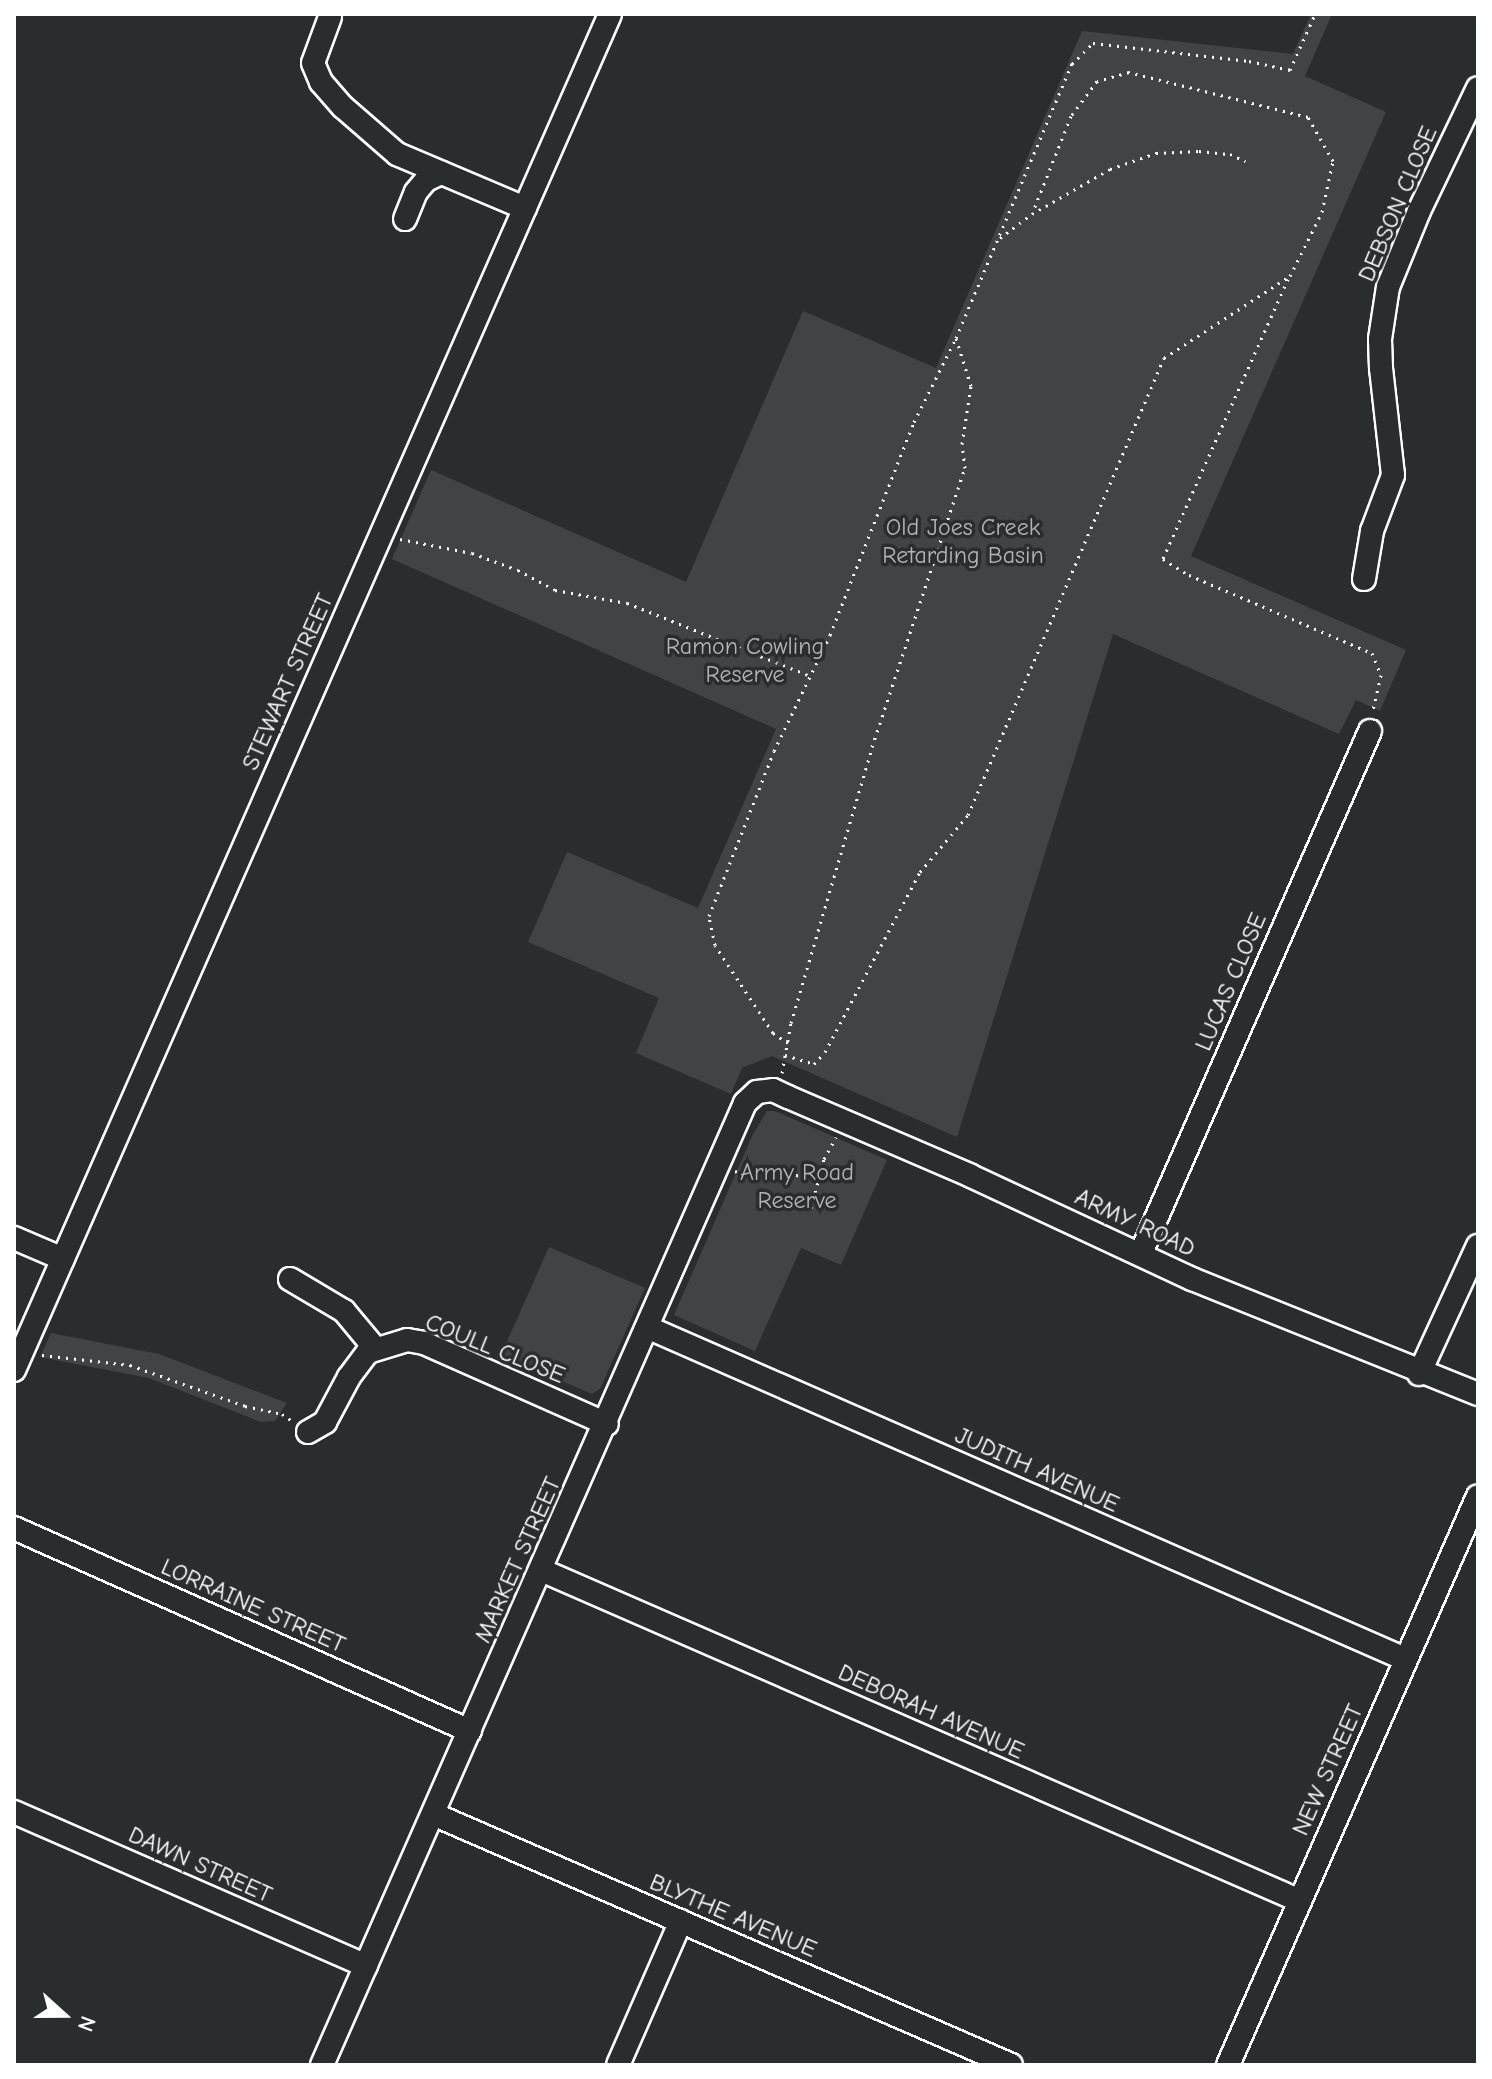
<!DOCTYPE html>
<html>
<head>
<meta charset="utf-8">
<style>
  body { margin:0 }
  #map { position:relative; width:1492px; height:2079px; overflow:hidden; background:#2a2d2e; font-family:"Comic Neue",sans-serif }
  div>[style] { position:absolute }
  .green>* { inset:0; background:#414445 }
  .path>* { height:3px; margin-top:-1.5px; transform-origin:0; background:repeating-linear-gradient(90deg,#fff 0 2px,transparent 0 8px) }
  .roads { filter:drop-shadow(2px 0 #fff) drop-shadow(-2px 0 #fff) drop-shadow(0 2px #fff) drop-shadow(0 -2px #fff) }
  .minor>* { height:22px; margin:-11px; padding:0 11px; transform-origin:11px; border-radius:11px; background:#2a2d2e }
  span { translate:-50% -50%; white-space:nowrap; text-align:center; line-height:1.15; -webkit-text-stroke:7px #2a2d2e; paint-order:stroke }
  .street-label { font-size:24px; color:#fff }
  .park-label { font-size:24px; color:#b3b4b5 }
  .frame { position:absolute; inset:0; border:16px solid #fff; pointer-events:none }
  .north { position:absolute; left:24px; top:1975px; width:80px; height:80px; -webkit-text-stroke:6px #2a2d2e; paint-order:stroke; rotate:111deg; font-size:22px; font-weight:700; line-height:32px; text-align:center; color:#fff }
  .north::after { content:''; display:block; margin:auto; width:28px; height:36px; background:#fff; clip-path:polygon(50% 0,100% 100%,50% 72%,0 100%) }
</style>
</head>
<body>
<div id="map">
  <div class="green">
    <div style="clip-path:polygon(1311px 14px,1332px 14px,1305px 76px,1386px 112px,1191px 556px,1406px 650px,1380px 711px,1356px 700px,1339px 734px,1113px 634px,957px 1137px,772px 1056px,742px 1068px,731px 1094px,636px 1053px,659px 998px,528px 942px,567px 852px,698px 908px,776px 729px,392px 559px,431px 470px,686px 582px,803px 311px,936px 368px,1082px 31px,1293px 54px)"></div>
    <div style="clip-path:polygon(767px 1111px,775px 1111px,887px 1160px,841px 1265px,801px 1248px,755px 1351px,674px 1315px,753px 1134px)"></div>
    <div style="clip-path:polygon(549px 1247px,645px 1288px,600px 1389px,592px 1394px,501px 1355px)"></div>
    <div style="clip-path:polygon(51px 1333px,159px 1354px,287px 1403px,275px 1421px,261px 1422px,149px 1378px,40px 1357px)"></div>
  </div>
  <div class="path">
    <div style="left:1000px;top:238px;width:40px;rotate:-37deg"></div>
    <div style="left:1032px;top:214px;width:90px;rotate:-30deg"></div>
    <div style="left:1110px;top:169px;width:49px;rotate:-19.2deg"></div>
    <div style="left:1156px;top:153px;width:43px;rotate:-2.7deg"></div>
    <div style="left:1199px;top:151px;width:31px;rotate:6deg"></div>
    <div style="left:1230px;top:154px;width:17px;rotate:25deg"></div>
    <div style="left:1288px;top:279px;width:307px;rotate:114.1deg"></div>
    <div style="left:1163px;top:559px;width:31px;rotate:32deg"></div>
    <div style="left:1189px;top:575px;width:199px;rotate:23.1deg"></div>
    <div style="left:1372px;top:653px;width:24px;rotate:68deg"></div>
    <div style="left:1381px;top:675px;width:37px;rotate:103deg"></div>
    <div style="left:400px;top:539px;width:73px;rotate:11deg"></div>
    <div style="left:472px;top:553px;width:49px;rotate:20.3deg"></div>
    <div style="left:518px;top:570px;width:42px;rotate:28.4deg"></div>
    <div style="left:555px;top:590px;width:73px;rotate:10.2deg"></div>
    <div style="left:627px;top:603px;width:195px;rotate:21.7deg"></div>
    <div style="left:788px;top:1043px;width:18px;rotate:-146deg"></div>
    <div style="left:773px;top:1033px;width:105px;rotate:-123.4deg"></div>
    <div style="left:715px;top:945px;width:30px;rotate:-102deg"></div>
    <div style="left:709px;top:916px;width:177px;rotate:-68.5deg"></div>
    <div style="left:774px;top:751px;width:129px;rotate:-64.2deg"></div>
    <div style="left:830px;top:635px;width:229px;rotate:-68.5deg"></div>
    <div style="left:914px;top:422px;width:94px;rotate:-63.4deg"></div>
    <div style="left:785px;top:1055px;width:30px;rotate:17deg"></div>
    <div style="left:814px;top:1064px;width:16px;rotate:-47deg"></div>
    <div style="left:825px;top:1052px;width:204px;rotate:-62.2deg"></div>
    <div style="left:920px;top:872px;width:75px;rotate:-49.9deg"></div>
    <div style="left:968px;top:815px;width:497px;rotate:-66.8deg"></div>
    <div style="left:1164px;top:358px;width:150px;rotate:-33.1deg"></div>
    <div style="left:1290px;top:276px;width:72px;rotate:-63.4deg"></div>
    <div style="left:1322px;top:212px;width:52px;rotate:-77.8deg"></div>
    <div style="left:1333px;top:161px;width:51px;rotate:-119.6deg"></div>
    <div style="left:1308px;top:117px;width:185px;rotate:-165.9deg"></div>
    <div style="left:1129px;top:72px;width:33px;rotate:164deg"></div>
    <div style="left:1097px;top:81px;width:44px;rotate:126.6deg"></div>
    <div style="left:1071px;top:116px;width:105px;rotate:111.7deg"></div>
    <div style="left:782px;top:1073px;width:51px;rotate:-79.8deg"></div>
    <div style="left:791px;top:1023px;width:288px;rotate:-73.6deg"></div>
    <div style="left:872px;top:747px;width:294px;rotate:-71.6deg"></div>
    <div style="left:965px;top:468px;width:24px;rotate:-97deg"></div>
    <div style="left:962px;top:444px;width:59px;rotate:-81.2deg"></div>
    <div style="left:971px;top:386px;width:50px;rotate:-107.4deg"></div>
    <div style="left:956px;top:338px;width:298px;rotate:-67.1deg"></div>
    <div style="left:1072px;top:64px;width:30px;rotate:-45deg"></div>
    <div style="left:1093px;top:43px;width:157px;rotate:6.6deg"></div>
    <div style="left:1249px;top:61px;width:42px;rotate:12.4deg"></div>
    <div style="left:1290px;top:70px;width:61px;rotate:-65.9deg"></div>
    <div style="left:735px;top:1171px;width:23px;rotate:23deg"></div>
    <div style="left:756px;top:1180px;width:40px;rotate:-7.1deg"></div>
    <div style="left:796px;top:1175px;width:22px;rotate:10deg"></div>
    <div style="left:811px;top:1208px;width:51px;rotate:-75.1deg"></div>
    <div style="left:824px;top:1159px;width:25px;rotate:-61deg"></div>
    <div style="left:42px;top:1355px;width:89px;rotate:6.5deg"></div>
    <div style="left:130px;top:1365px;width:122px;rotate:19.6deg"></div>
    <div style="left:245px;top:1406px;width:38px;rotate:12deg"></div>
    <div style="left:282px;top:1414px;width:11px;rotate:34deg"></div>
  </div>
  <div class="roads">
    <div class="minor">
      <div style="left:330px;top:17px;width:49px;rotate:110.3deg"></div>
      <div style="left:313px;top:63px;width:21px;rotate:67deg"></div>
      <div style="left:321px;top:82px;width:33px;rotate:49deg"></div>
      <div style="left:343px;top:107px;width:72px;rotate:41deg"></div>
      <div style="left:397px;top:154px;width:139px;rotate:22.9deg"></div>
      <div style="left:405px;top:219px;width:29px;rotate:-68deg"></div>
      <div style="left:416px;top:192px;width:16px;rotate:-50deg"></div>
      <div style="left:426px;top:180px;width:17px;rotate:-25deg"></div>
      <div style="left:1364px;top:579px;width:49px;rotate:-80.5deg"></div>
      <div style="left:1372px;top:531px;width:60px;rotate:-69.4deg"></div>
      <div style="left:1393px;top:475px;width:108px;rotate:-96.4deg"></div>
      <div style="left:1381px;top:368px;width:29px;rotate:-92deg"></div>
      <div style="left:1380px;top:339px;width:53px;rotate:-81.3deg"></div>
      <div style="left:1388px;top:287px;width:82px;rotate:-67.8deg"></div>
      <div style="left:1419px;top:211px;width:136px;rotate:-64.4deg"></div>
      <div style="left:14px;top:1238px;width:53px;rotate:23.2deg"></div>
      <div style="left:1141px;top:1253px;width:570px;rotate:-66.31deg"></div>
      <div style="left:290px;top:1279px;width:63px;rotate:30.7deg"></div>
      <div style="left:344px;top:1311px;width:47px;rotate:50.2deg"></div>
      <div style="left:649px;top:1328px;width:825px;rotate:23.65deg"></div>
      <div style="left:14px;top:1370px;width:1481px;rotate:-66.27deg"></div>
      <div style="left:1419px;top:1374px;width:141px;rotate:-65.3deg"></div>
      <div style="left:308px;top:1432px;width:20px;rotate:-30deg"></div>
      <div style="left:325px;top:1422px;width:51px;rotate:-61.9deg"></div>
      <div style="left:349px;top:1377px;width:31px;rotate:-53deg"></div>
      <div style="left:368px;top:1352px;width:41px;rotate:-17.1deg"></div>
      <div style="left:407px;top:1340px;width:17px;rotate:10deg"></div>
      <div style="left:424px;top:1343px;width:200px;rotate:23.9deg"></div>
      <div style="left:14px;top:1528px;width:499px;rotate:24deg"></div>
      <div style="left:541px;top:1570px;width:828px;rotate:23.56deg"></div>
      <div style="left:14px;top:1812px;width:384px;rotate:23.6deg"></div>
      <div style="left:433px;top:1814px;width:630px;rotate:23.47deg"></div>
      <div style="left:322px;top:2065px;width:1051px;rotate:-66.26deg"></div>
      <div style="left:745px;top:1103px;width:16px;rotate:-43deg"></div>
      <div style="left:757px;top:1092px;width:16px;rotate:-7deg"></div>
      <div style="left:773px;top:1090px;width:17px;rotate:25deg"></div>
      <div style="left:788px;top:1097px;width:199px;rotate:23.3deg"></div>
      <div style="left:971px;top:1176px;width:244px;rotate:25deg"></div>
      <div style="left:1192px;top:1279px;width:308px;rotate:21.9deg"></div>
      <div style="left:618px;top:2065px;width:157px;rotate:-66.4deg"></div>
      <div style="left:1228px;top:2065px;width:621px;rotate:-66.28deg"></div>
    </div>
  </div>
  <div class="street-label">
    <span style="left:1398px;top:204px;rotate:-67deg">DEBSON CLOSE</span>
    <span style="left:288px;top:682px;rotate:-66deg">STEWART STREET</span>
    <span style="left:1231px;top:982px;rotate:-67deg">LUCAS CLOSE</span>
    <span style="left:1135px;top:1223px;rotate:25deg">ARMY ROAD</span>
    <span style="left:495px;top:1349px;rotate:22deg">COULL CLOSE</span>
    <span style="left:1037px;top:1470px;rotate:24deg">JUDITH AVENUE</span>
    <span style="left:518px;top:1560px;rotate:-66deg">MARKET STREET</span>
    <span style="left:253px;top:1606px;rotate:24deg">LORRAINE STREET</span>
    <span style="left:931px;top:1712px;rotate:24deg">DEBORAH AVENUE</span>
    <span style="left:1328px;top:1770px;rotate:-66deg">NEW STREET</span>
    <span style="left:200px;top:1865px;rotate:24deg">DAWN STREET</span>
    <span style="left:733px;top:1916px;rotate:23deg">BLYTHE AVENUE</span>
  </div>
  <div class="park-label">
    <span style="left:963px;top:542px">Old Joes Creek<br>Retarding Basin</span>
    <span style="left:745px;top:661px">Ramon Cowling<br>Reserve</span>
    <span style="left:797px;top:1187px">Army Road<br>Reserve</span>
  </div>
  <div class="frame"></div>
  <div class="north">N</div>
</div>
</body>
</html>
